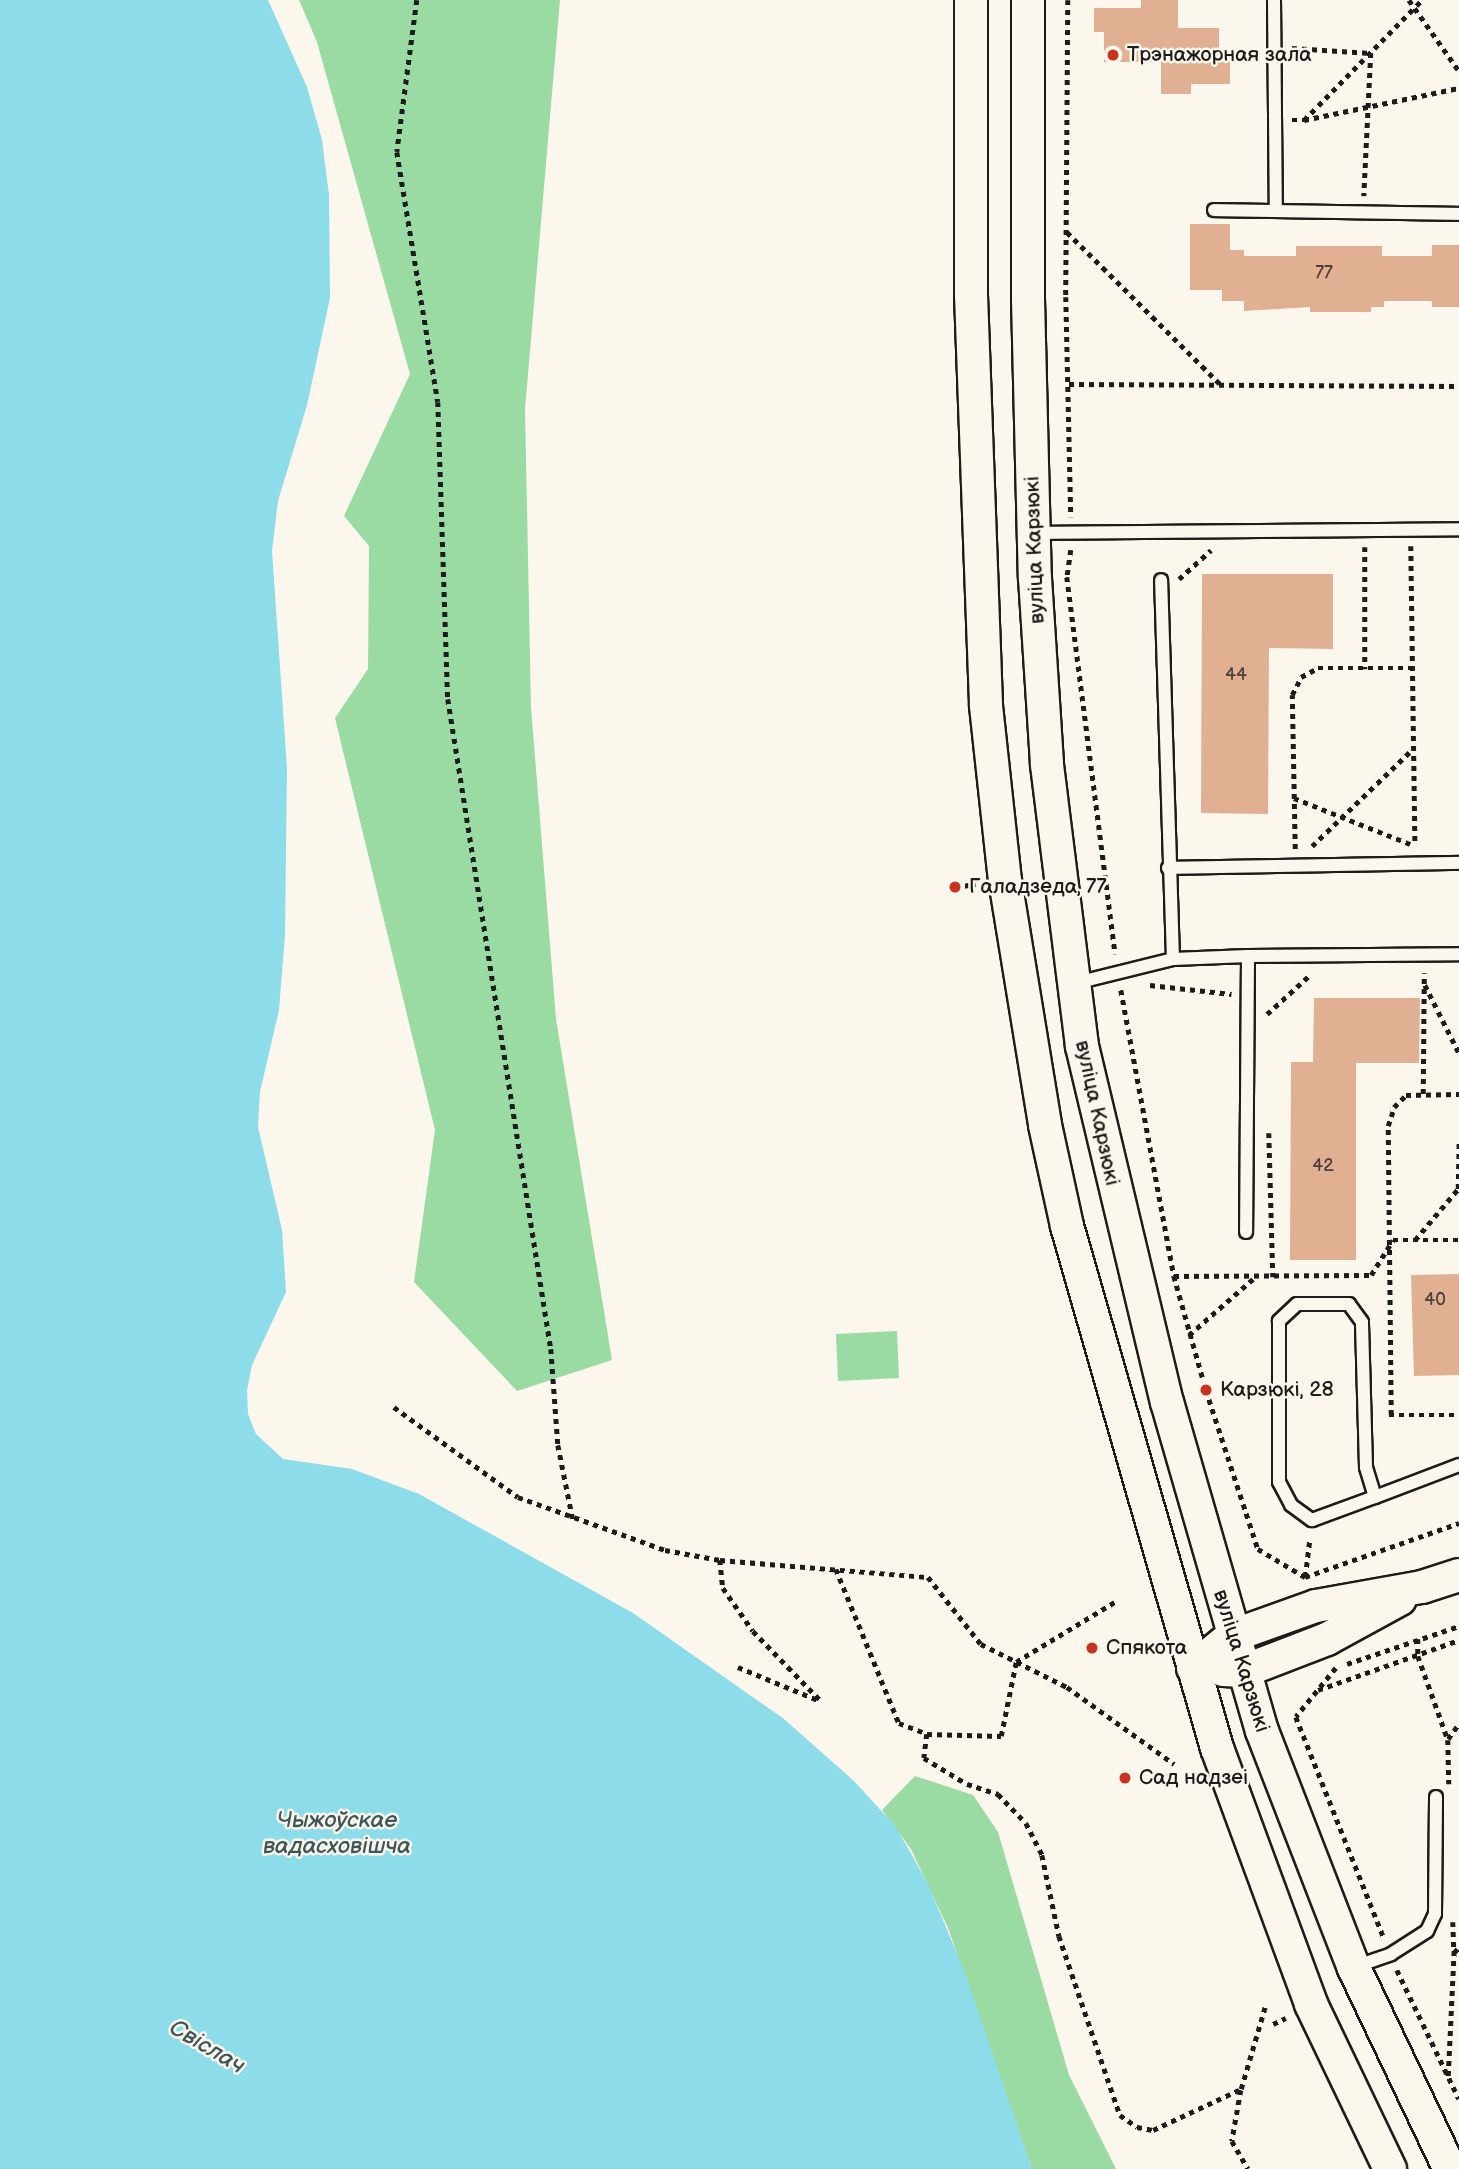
<!DOCTYPE html>
<html>
<head>
<meta charset="utf-8">
<style>
  body { margin:0 }
  #map { position:relative; width:1459px; height:2169px; overflow:hidden; background:#fbf7ec; font-family:"Balsamiq Sans",sans-serif }
  div>[style] { position:absolute }
  .green>* { inset:0; background:#9adba4 }
  .water>* { inset:0; background:#8ddce9 }
  .building>* { inset:0; background:#e1b093 }
  .path>* { height:4.5px; margin-top:-2.25px; transform-origin:0; background:repeating-linear-gradient(90deg,#1c1c1c 0 5px,transparent 0 10px) }
  .roads { filter:drop-shadow(2px 0 #1c1c1c) drop-shadow(-2px 0 #1c1c1c) drop-shadow(0 2px #1c1c1c) drop-shadow(0 -2px #1c1c1c) }
  .service>* { height:12px; margin:-6px; padding:0 6px; transform-origin:6px; border-radius:6px; background:#fbf7ec }
  .tertiary>* { height:32px; margin:-16px; padding:0 16px; transform-origin:16px; border-radius:16px; background:#fbf7ec }
  .dots>* { width:19px; height:19px; translate:-50% -50%; box-sizing:border-box; border:4px solid #fbf7ec; border-radius:50% }
  span { translate:-50% -50%; white-space:nowrap; text-align:center; line-height:1.15; -webkit-text-stroke:5px #fbf7ec; paint-order:stroke }
  .number-label { font-size:18px; color:#4d413a }
  .number-label span { -webkit-text-stroke-width:0 }
  .poi-label { font-size:21px; color:#1c1c1c }
  .left { translate:0 -50%; text-align:left }
  .street-label { font-size:21px; color:#1c1c1c }
  .water-label { font-size:23px; color:#3e565a; font-style:italic }
</style>
</head>
<body>
<div id="map">
  <div class="green">
    <div style="clip-path:polygon(299px 0,560px 0,525px 409px,531px 707px,556px 1019px,612px 1360px,517px 1391px,414px 1282px,435px 1130px,335px 718px,368px 669px,369px 546px,344px 516px,410px 374px,317px 42px)"></div>
    <div style="clip-path:polygon(897px 1331px,899px 1378px,838px 1381px,836px 1334px)"></div>
    <div style="clip-path:polygon(915px 1776px,973px 1795px,998px 1832px,1069px 2075px,1116px 2169px,1032px 2169px,948px 1928px,911px 1849px,882px 1810px)"></div>
  </div>
  <div class="water">
    <div style="clip-path:polygon(0 0,268px 0,307px 87px,322px 140px,329px 195px,330px 298px,307px 405px,278px 501px,272px 551px,287px 768px,285px 935px,279px 1010px,260px 1092px,258px 1127px,282px 1230px,286px 1292px,252px 1365px,247px 1390px,248px 1414px,256px 1434px,283px 1459px,352px 1469px,419px 1494px,633px 1613px,784px 1719px,854px 1781px,896px 1827px,928px 1884px,965px 1973px,1032px 2169px,0 2169px)"></div>
  </div>
  <div class="building">
    <div style="clip-path:polygon(1141px 0,1178px 0,1178px 28px,1219px 28px,1219px 55px,1230px 55px,1230px 84px,1191px 84px,1191px 94px,1161px 94px,1161px 62px,1104px 62px,1104px 32px,1094px 32px,1094px 8px,1141px 8px)"></div>
    <div style="clip-path:polygon(1190px 224px,1230px 224px,1230px 250px,1244px 250px,1244px 256px,1296px 256px,1296px 246px,1382px 246px,1382px 256px,1432px 256px,1432px 245px,1459px 245px,1459px 307px,1432px 307px,1432px 301px,1384px 301px,1384px 307px,1371px 307px,1371px 312px,1310px 312px,1310px 307px,1244px 311px,1244px 301px,1222px 301px,1222px 290px,1190px 290px)"></div>
    <div style="clip-path:polygon(1202px 574px,1333px 574px,1333px 649px,1269px 648px,1268px 814px,1201px 813px)"></div>
    <div style="clip-path:polygon(1314px 998px,1420px 998px,1419px 1063px,1356px 1063px,1356px 1260px,1290px 1260px,1291px 1062px,1313px 1062px)"></div>
    <div style="clip-path:polygon(1459px 1274px,1459px 1375px,1414px 1376px,1411px 1275px)"></div>
  </div>
  <div class="path">
    <div style="left:417px;top:0;width:153px;rotate:97.5deg"></div>
    <div style="left:397px;top:152px;width:253px;rotate:80.7deg"></div>
    <div style="left:438px;top:402px;width:297px;rotate:88.1deg"></div>
    <div style="left:448px;top:699px;width:658px;rotate:81deg"></div>
    <div style="left:551px;top:1349px;width:96px;rotate:85.8deg"></div>
    <div style="left:558px;top:1445px;width:76px;rotate:78.7deg"></div>
    <div style="left:1068px;top:0;width:297px;rotate:90.4deg"></div>
    <div style="left:1066px;top:297px;width:220px;rotate:88.7deg"></div>
    <div style="left:1409px;top:0;width:87px;rotate:54.8deg"></div>
    <div style="left:1292px;top:48px;width:79px;rotate:3.6deg"></div>
    <div style="left:1371px;top:53px;width:143px;rotate:92.8deg"></div>
    <div style="left:1292px;top:120px;width:12px"></div>
    <div style="left:1304px;top:120px;width:168px;rotate:-45.5deg"></div>
    <div style="left:1304px;top:120px;width:158px;rotate:-11.7deg"></div>
    <div style="left:1067px;top:232px;width:217px;rotate:44.8deg"></div>
    <div style="left:1069px;top:384px;width:390px;rotate:0.3deg"></div>
    <div style="left:1411px;top:546px;width:299px;rotate:89.2deg"></div>
    <div style="left:1365px;top:547px;width:122px;rotate:90deg"></div>
    <div style="left:1071px;top:550px;width:27px;rotate:98deg"></div>
    <div style="left:1067px;top:577px;width:380px;rotate:82.7deg"></div>
    <div style="left:1179px;top:579px;width:43px;rotate:-42.2deg"></div>
    <div style="left:1294px;top:798px;width:125px;rotate:21.6deg"></div>
    <div style="left:1312px;top:846px;width:141px;rotate:-43.9deg"></div>
    <div style="left:1295px;top:849px;width:154px;rotate:-91.1deg"></div>
    <div style="left:1292px;top:695px;width:20px;rotate:-63deg"></div>
    <div style="left:1301px;top:677px;width:19px;rotate:-28deg"></div>
    <div style="left:1318px;top:668px;width:95px"></div>
    <div style="left:955px;top:887px;width:21px;rotate:-8deg"></div>
    <div style="left:1150px;top:985px;width:82px;rotate:6.3deg"></div>
    <div style="left:1425px;top:985px;width:76px;rotate:63.4deg"></div>
    <div style="left:1121px;top:990px;width:291px;rotate:79.5deg"></div>
    <div style="left:1174px;top:1276px;width:118px;rotate:74.3deg"></div>
    <div style="left:1206px;top:1390px;width:167px;rotate:71.9deg"></div>
    <div style="left:1258px;top:1549px;width:55px;rotate:30.8deg"></div>
    <div style="left:1305px;top:1577px;width:163px;rotate:-19.3deg"></div>
    <div style="left:1267px;top:1014px;width:58px;rotate:-42.2deg"></div>
    <div style="left:1423px;top:1094px;width:121px;rotate:-89.5deg"></div>
    <div style="left:1269px;top:1133px;width:144px;rotate:88.4deg"></div>
    <div style="left:1415px;top:1240px;width:67px;rotate:-49.9deg"></div>
    <div style="left:1458px;top:1189px;width:50px;rotate:-88.9deg"></div>
    <div style="left:1174px;top:1276px;width:197px;rotate:-0.3deg"></div>
    <div style="left:1371px;top:1275px;width:41px;rotate:-57.8deg"></div>
    <div style="left:1393px;top:1240px;width:66px"></div>
    <div style="left:1189px;top:1335px;width:85px;rotate:-41.2deg"></div>
    <div style="left:394px;top:1407px;width:153px;rotate:36deg"></div>
    <div style="left:518px;top:1497px;width:156px;rotate:19.8deg"></div>
    <div style="left:665px;top:1550px;width:56px;rotate:10.3deg"></div>
    <div style="left:720px;top:1560px;width:209px;rotate:4.7deg"></div>
    <div style="left:928px;top:1577px;width:85px;rotate:51.7deg"></div>
    <div style="left:981px;top:1644px;width:96px;rotate:26.6deg"></div>
    <div style="left:1067px;top:1687px;width:132px;rotate:35.7deg"></div>
    <div style="left:1389px;top:1415px;width:70px"></div>
    <div style="left:1391px;top:1415px;width:289px;rotate:-90.6deg"></div>
    <div style="left:1388px;top:1126px;width:20px;rotate:-72deg"></div>
    <div style="left:1394px;top:1107px;width:17px;rotate:-45deg"></div>
    <div style="left:1406px;top:1095px;width:53px;rotate:-1.1deg"></div>
    <div style="left:720px;top:1560px;width:28px;rotate:84deg"></div>
    <div style="left:723px;top:1588px;width:52px;rotate:55.1deg"></div>
    <div style="left:753px;top:1631px;width:98px;rotate:45.8deg"></div>
    <div style="left:836px;top:1569px;width:166px;rotate:67.8deg"></div>
    <div style="left:899px;top:1723px;width:30px;rotate:21deg"></div>
    <div style="left:927px;top:1734px;width:24px;rotate:97deg"></div>
    <div style="left:924px;top:1758px;width:50px;rotate:31.2deg"></div>
    <div style="left:967px;top:1784px;width:33px;rotate:18deg"></div>
    <div style="left:998px;top:1794px;width:40px;rotate:46deg"></div>
    <div style="left:1026px;top:1823px;width:36px;rotate:63deg"></div>
    <div style="left:1042px;top:1855px;width:83px;rotate:78.1deg"></div>
    <div style="left:1059px;top:1936px;width:189px;rotate:71.2deg"></div>
    <div style="left:1120px;top:2115px;width:21px;rotate:35deg"></div>
    <div style="left:1137px;top:2127px;width:16px;rotate:11deg"></div>
    <div style="left:1153px;top:2130px;width:97px;rotate:-25deg"></div>
    <div style="left:1241px;top:2089px;width:85px;rotate:-73.7deg"></div>
    <div style="left:1305px;top:1577px;width:39px;rotate:-83deg"></div>
    <div style="left:1418px;top:1639px;width:17px;rotate:90deg"></div>
    <div style="left:1418px;top:1656px;width:89px;rotate:70.3deg"></div>
    <div style="left:1448px;top:1740px;width:44px;rotate:88.7deg"></div>
    <div style="left:1347px;top:1664px;width:118px;rotate:-18.7deg"></div>
    <div style="left:738px;top:1667px;width:89px;rotate:22.5deg"></div>
    <div style="left:1336px;top:1668px;width:63px;rotate:129.2deg"></div>
    <div style="left:1296px;top:1717px;width:236px;rotate:68.3deg"></div>
    <div style="left:1318px;top:1690px;width:150px;rotate:-19.5deg"></div>
    <div style="left:927px;top:1734px;width:74px;rotate:1.5deg"></div>
    <div style="left:1001px;top:1736px;width:76px;rotate:-78.5deg"></div>
    <div style="left:1016px;top:1662px;width:119px;rotate:-31.3deg"></div>
    <div style="left:1448px;top:1739px;width:19px;rotate:-55deg"></div>
    <div style="left:1453px;top:1922px;width:27px;rotate:88deg"></div>
    <div style="left:1454px;top:1949px;width:6px;rotate:39deg"></div>
    <div style="left:1397px;top:1970px;width:143px;rotate:64.3deg"></div>
    <div style="left:1273px;top:2024px;width:14px;rotate:-25deg"></div>
    <div style="left:1448px;top:2076px;width:127px;rotate:-87.3deg"></div>
    <div style="left:1241px;top:2090px;width:52px;rotate:100deg"></div>
    <div style="left:1232px;top:2141px;width:32px;rotate:60deg"></div>
  </div>
  <div class="roads">
    <div class="service">
      <div style="left:1274px;top:0;width:211px;rotate:89.5deg"></div>
      <div style="left:1214px;top:210px;width:245px;rotate:0.9deg"></div>
      <div style="left:1033px;top:533px;width:426px;rotate:-0.5deg"></div>
      <div style="left:1168px;top:868px;width:291px;rotate:-1deg"></div>
      <div style="left:1248px;top:956px;width:211px;rotate:-0.5deg"></div>
      <div style="left:1173px;top:959px;width:75px;rotate:-2.3deg"></div>
      <div style="left:1248px;top:956px;width:276px;rotate:90.4deg"></div>
      <div style="left:1076px;top:983px;width:100px;rotate:-13.9deg"></div>
      <div style="left:1173px;top:959px;width:379px;rotate:-91.8deg"></div>
      <div style="left:1375px;top:1497px;width:31px;rotate:-107deg"></div>
      <div style="left:1366px;top:1467px;width:145px;rotate:-91.6deg"></div>
      <div style="left:1362px;top:1322px;width:22px;rotate:-126deg"></div>
      <div style="left:1349px;top:1304px;width:52px;rotate:180deg"></div>
      <div style="left:1297px;top:1304px;width:25px;rotate:137deg"></div>
      <div style="left:1279px;top:1321px;width:161px;rotate:90deg"></div>
      <div style="left:1279px;top:1482px;width:26px;rotate:62deg"></div>
      <div style="left:1291px;top:1505px;width:26px;rotate:36deg"></div>
      <div style="left:1312px;top:1520px;width:67px;rotate:-20.1deg"></div>
      <div style="left:1375px;top:1497px;width:90px;rotate:-20.9deg"></div>
      <div style="left:1354px;top:1967px;width:39px;rotate:-19deg"></div>
      <div style="left:1391px;top:1954px;width:43px;rotate:-32.6deg"></div>
      <div style="left:1427px;top:1931px;width:19px;rotate:-65deg"></div>
      <div style="left:1435px;top:1914px;width:117px;rotate:-89.5deg"></div>
    </div>
    <div class="tertiary">
      <div style="left:971px;top:0;width:295px;rotate:90deg"></div>
      <div style="left:971px;top:295px;width:411px;rotate:87.9deg"></div>
      <div style="left:986px;top:706px;width:175px;rotate:83.8deg"></div>
      <div style="left:1005px;top:880px;width:248px;rotate:80.7deg"></div>
      <div style="left:1045px;top:1125px;width:103px;rotate:77.7deg"></div>
      <div style="left:1067px;top:1226px;width:543px;rotate:73.97deg"></div>
      <div style="left:1217px;top:1748px;width:273px;rotate:69.8deg"></div>
      <div style="left:1311px;top:2004px;width:183px;rotate:64.4deg"></div>
      <div style="left:1028px;top:0;width:299px;rotate:90deg"></div>
      <div style="left:1028px;top:299px;width:279px;rotate:88.6deg"></div>
      <div style="left:1035px;top:578px;width:187px;rotate:86.3deg"></div>
      <div style="left:1047px;top:765px;width:283px;rotate:82.9deg"></div>
      <div style="left:1082px;top:1046px;width:366px;rotate:76.6deg"></div>
      <div style="left:1167px;top:1402px;width:342px;rotate:73.9deg"></div>
      <div style="left:1262px;top:1731px;width:254px;rotate:68.8deg"></div>
      <div style="left:1354px;top:1968px;width:223px;rotate:64.5deg"></div>
      <div style="left:1193px;top:1668px;width:50px;rotate:-39.4deg"></div>
      <div style="left:1232px;top:1636px;width:89px;rotate:-19.7deg"></div>
      <div style="left:1316px;top:1606px;width:108px;rotate:-10.2deg"></div>
      <div style="left:1422px;top:1587px;width:39px;rotate:-18deg"></div>
      <div style="left:1223px;top:1670px;width:21px;rotate:3deg"></div>
      <div style="left:1244px;top:1671px;width:89px;rotate:-21.1deg"></div>
      <div style="left:1327px;top:1639px;width:83px;rotate:-28.7deg"></div>
    </div>
  </div>
  <div class="dots">
    <div style="left:1113px;top:55px;background:#c8321e"></div>
    <div style="left:955px;top:887px;background:#c8321e"></div>
    <div style="left:1206px;top:1390px;background:#c8321e"></div>
    <div style="left:1092px;top:1648px;background:#c8321e"></div>
    <div style="left:1125px;top:1778px;background:#c8321e"></div>
  </div>
  <div class="number-label">
    <span style="left:1324px;top:273px">77</span>
    <span style="left:1236px;top:675px">44</span>
    <span style="left:1323px;top:1166px">42</span>
    <span style="left:1435px;top:1300px">40</span>
  </div>
  <div class="poi-label">
    <span class="left" style="left:1127px;top:55px">Трэнажорная зала</span>
    <span class="left" style="left:969px;top:887px">Галадзеда, 77</span>
    <span class="left" style="left:1220px;top:1390px">Карзюкі, 28</span>
    <span class="left" style="left:1106px;top:1648px">Спякота</span>
    <span class="left" style="left:1139px;top:1778px">Сад надзеі</span>
  </div>
  <div class="street-label">
    <span style="left:1035px;top:550px;rotate:-92deg">вуліца Карзюкі</span>
    <span style="left:1097px;top:1113px;rotate:78deg">вуліца Карзюкі</span>
    <span style="left:1241px;top:1661px;rotate:73deg">вуліца Карзюкі</span>
  </div>
  <div class="water-label">
    <span style="left:337px;top:1833px">Чыжоўскае<br>вадасховішча</span>
    <span style="left:207px;top:2047px;rotate:31deg">Свіслач</span>
  </div>
</div>
</body>
</html>
